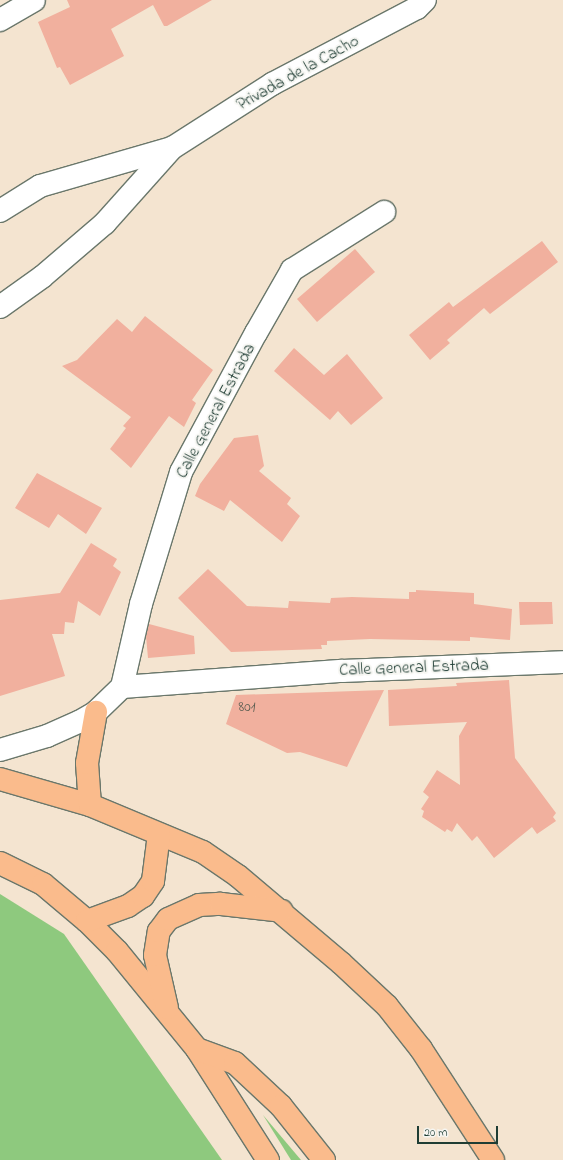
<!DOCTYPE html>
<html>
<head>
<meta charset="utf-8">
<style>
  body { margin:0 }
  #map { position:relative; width:563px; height:1160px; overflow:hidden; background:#f4e4d0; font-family:"Indie Flower",sans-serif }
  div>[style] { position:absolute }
  .green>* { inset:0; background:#8ec97e }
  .building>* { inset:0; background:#f1b09e }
  .roads { filter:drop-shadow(1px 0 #6a776b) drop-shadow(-1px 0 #6a776b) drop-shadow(0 1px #6a776b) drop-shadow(0 -1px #6a776b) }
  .minor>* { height:22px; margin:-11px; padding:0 11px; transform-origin:11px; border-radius:11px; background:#fff }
  .tertiary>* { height:22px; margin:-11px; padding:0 11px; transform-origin:11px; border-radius:11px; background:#fff }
  .primary>* { height:22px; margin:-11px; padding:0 11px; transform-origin:11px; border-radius:11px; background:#fabb8c }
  span { translate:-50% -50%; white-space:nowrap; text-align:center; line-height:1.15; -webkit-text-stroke:4px #f6f6f2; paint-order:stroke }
  .number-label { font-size:15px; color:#545a4e }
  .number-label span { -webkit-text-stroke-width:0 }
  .street-label { font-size:17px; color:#1f3d34 }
  .scale { position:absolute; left:417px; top:1126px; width:81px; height:18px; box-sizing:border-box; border:2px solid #1f3d34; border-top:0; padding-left:5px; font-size:12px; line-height:14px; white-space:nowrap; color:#1f3d34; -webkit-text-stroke:3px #f6f6f2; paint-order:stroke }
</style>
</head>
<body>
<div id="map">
  <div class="green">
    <div style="clip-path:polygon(0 894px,64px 934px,222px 1160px,0 1160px)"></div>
    <div style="clip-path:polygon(263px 1115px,301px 1160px,291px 1160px)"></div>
  </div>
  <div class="building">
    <div style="clip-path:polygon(67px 0,212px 0,167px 26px,164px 26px,153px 5px,111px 29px,124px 56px,70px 85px,60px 67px,57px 68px,38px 22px,70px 7px)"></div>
    <div style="clip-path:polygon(542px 241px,558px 262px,490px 314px,484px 308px,447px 340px,450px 343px,430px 360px,409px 335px,449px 302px,453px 307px)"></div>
    <div style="clip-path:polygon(355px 249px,375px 272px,317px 322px,297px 299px)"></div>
    <div style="clip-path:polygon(145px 316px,213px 370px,192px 400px,196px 403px,184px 427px,169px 416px,131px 468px,110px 449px,126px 428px,123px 426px,131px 417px,62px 366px,77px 360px,117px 319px,132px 332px)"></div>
    <div style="clip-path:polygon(294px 348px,324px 375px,347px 354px,383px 398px,351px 425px,338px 411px,330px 420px,274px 371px)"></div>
    <div style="clip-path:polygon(258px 435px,264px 466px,259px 471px,291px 498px,287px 504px,300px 516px,282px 542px,230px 500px,224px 511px,195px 496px,200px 484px,234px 438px)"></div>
    <div style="clip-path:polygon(37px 473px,102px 508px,86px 534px,58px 514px,49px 528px,15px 508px)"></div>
    <div style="clip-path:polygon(91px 543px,117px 559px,113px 566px,121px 572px,100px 616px,78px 601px,74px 623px,65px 622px,64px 634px,52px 634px,65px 676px,0 696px,0 600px,60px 593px)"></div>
    <div style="clip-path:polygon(208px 569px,247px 606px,288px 608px,289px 601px,330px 603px,331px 598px,352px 597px,409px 599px,409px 592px,416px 592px,416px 590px,474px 593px,474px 604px,512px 609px,510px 640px,470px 637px,470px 641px,370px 639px,327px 641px,327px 645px,321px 645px,322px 649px,231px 652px,178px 598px)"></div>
    <div style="clip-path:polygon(519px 602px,552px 602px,553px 624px,520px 625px)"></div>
    <div style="clip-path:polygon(149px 624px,194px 636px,195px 654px,148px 658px,146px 636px)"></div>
    <div style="clip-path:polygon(509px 680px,515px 758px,556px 813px,553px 817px,556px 821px,537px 834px,532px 827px,494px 858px,477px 836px,472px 841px,457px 823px,452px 832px,447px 829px,445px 832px,422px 817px,424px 811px,421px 809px,429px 797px,423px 792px,437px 770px,460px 785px,459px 736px,467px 722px,389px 726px,388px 690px,457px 686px,456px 683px)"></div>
    <div style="clip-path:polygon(384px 690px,347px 767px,300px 752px,287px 753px,226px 724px,236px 695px)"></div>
  </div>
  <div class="roads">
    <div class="minor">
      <div style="left:0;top:211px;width:47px;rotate:-32deg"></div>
      <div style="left:40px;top:186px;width:137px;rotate:-16.1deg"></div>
      <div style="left:172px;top:148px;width:119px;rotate:-32.6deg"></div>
      <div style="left:272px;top:84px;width:164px;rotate:-27.7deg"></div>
      <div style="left:417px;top:8px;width:11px;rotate:-45deg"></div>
      <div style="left:0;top:307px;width:52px;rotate:-35.5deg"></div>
      <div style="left:42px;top:277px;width:83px;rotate:-40.6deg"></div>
      <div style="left:105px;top:223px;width:101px;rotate:-48.2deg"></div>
      <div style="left:122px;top:687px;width:221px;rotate:-4.2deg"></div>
      <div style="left:342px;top:671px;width:221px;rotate:-2.3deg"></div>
      <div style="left:0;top:750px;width:49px;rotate:-16.6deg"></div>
      <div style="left:47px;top:736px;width:35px;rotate:-24deg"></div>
      <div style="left:79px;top:722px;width:20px;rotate:-30deg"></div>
      <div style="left:96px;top:712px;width:36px;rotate:-44deg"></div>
      <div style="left:122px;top:687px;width:85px;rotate:-77.1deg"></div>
      <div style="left:141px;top:604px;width:138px;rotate:-73.1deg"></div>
      <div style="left:181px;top:472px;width:158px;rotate:-61.7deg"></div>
      <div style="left:256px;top:333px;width:73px;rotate:-60.3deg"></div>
      <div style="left:292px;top:270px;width:109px;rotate:-32.2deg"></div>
    </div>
    <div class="tertiary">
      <div style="left:0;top:20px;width:39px;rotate:-30deg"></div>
    </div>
    <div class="primary">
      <div style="left:0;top:779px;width:94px;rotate:16.1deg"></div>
      <div style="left:90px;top:805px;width:122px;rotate:22.6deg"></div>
      <div style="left:203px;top:852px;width:42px;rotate:34.4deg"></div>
      <div style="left:238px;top:876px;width:135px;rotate:40.2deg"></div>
      <div style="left:341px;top:963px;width:63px;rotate:43.1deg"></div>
      <div style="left:387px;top:1006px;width:55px;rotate:51.7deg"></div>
      <div style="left:421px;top:1049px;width:132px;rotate:57deg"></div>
      <div style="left:90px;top:805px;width:42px;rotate:-94.1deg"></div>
      <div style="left:87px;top:763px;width:52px;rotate:-80deg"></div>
      <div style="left:0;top:863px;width:48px;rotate:26deg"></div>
      <div style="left:43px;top:884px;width:57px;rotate:40.1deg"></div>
      <div style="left:87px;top:921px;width:42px;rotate:45deg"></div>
      <div style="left:117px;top:951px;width:127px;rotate:50.8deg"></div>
      <div style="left:197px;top:1049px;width:132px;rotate:57.4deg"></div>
      <div style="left:87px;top:921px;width:44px;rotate:-20.1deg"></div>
      <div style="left:128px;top:906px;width:18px;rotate:-34deg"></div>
      <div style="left:143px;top:896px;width:18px;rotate:-56deg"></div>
      <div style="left:153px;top:881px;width:47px;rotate:-82.7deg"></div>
      <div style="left:167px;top:1008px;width:54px;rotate:-102.8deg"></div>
      <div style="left:155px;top:955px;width:24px;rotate:-81deg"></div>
      <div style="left:159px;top:931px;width:15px;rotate:-53deg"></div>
      <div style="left:168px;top:919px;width:34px;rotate:-24deg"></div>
      <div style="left:199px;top:905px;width:22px;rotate:-3deg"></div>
      <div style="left:221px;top:904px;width:61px;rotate:6.5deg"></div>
      <div style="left:197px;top:1049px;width:40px;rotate:20.2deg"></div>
      <div style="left:235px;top:1063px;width:63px;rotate:43.1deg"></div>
      <div style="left:281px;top:1106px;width:69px;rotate:51.5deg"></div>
    </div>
  </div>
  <div class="number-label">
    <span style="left:247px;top:708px">801</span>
  </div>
  <div class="street-label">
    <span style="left:298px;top:73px;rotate:-29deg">Privada de la Cacho</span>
    <span style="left:216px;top:411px;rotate:-62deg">Calle General Estrada</span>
    <span style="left:414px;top:668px;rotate:-2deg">Calle General Estrada</span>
  </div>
  <div class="scale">20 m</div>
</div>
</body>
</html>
